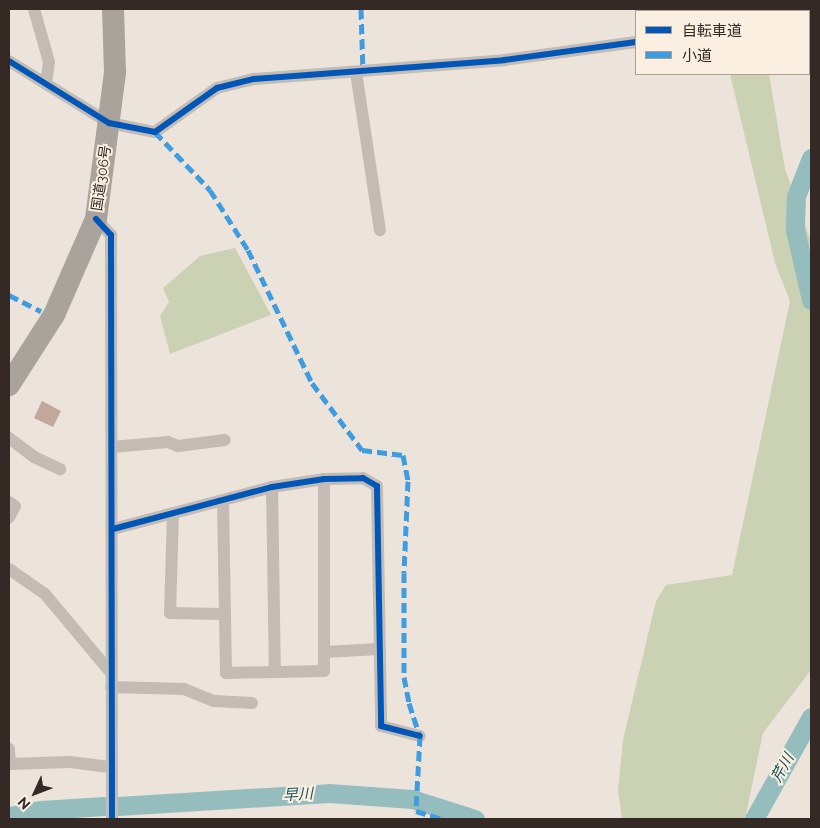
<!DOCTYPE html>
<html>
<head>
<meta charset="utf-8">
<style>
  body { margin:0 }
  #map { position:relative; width:820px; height:828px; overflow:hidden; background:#ece4db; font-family:Raleway,"Noto Sans JP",sans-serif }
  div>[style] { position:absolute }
  .green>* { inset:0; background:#cbd1b3 }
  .river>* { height:19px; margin:-9.5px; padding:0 9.5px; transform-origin:9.5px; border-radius:9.5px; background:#96bdbe }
  .building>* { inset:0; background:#c1a89b }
  .street>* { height:12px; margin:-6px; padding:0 6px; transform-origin:6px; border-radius:6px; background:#c4bcb4 }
  .highway>* { height:22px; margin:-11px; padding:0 11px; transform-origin:11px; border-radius:11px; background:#aaa39b }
  .quiet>* { height:5px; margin-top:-2.5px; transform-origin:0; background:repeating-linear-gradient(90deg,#3e9ce0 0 10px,transparent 0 15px) }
  .cycleway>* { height:6px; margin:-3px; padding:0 3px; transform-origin:3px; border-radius:3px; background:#0057b8 }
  span { translate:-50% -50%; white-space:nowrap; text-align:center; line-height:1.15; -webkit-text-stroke:4px #faefe0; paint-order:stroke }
  .street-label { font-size:14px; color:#342924 }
  .water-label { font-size:15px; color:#165158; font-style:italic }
  .frame { position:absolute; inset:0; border:10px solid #342924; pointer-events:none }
  .legend { position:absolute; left:635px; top:10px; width:175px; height:65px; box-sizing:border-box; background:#faefe0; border:1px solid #aba095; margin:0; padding:6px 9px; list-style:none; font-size:15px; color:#342924 }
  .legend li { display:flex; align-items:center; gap:10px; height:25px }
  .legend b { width:25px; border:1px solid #aba095 }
  .north { position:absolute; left:10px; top:768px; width:50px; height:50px; -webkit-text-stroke:4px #faefe0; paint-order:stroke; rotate:227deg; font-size:14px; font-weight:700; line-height:20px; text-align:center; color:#342924 }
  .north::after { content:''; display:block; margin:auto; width:18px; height:22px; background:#342924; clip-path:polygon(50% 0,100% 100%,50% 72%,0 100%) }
</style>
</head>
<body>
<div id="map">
  <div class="green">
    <div style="clip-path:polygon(730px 74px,769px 74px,785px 169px,811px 241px,811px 670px,763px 733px,745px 819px,622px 819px,618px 790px,623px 740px,656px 601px,666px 585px,732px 575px,790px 301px,775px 263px)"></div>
    <div style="clip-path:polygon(235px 248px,271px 315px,170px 354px,160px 316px,169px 302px,163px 288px,200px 256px)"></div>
  </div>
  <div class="river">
    <div style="left:811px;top:158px;width:41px;rotate:111.5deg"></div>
    <div style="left:796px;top:196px;width:34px;rotate:92deg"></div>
    <div style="left:795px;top:230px;width:72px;rotate:77.1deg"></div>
    <div style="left:118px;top:806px;width:211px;rotate:-3.5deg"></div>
    <div style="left:329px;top:793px;width:83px;rotate:4.1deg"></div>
    <div style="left:412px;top:799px;width:66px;rotate:17.6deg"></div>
    <div style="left:9px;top:816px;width:33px;rotate:-11deg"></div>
    <div style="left:41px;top:810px;width:63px;rotate:-3.6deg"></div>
    <div style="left:754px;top:819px;width:117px;rotate:-60.8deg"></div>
  </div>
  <div class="building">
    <div style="clip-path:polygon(42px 401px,61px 411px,53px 427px,34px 418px)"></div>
  </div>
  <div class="street">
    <div style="left:34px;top:9px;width:55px;rotate:74.2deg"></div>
    <div style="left:49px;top:62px;width:22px;rotate:98deg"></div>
    <div style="left:9px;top:61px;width:118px;rotate:31.8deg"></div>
    <div style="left:109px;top:123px;width:47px;rotate:11.1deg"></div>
    <div style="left:155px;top:132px;width:76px;rotate:-35.4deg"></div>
    <div style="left:217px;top:88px;width:38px;rotate:-14deg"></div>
    <div style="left:254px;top:79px;width:251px;rotate:-4.3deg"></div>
    <div style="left:504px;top:60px;width:133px;rotate:-7.8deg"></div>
    <div style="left:356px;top:72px;width:160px;rotate:81.4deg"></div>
    <div style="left:96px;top:219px;width:22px;rotate:47deg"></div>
    <div style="left:111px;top:235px;width:584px;rotate:89.9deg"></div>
    <div style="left:9px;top:438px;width:31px;rotate:37deg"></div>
    <div style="left:34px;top:457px;width:29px;rotate:25deg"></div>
    <div style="left:112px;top:447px;width:56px;rotate:-5.1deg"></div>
    <div style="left:168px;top:442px;width:11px;rotate:22deg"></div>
    <div style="left:178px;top:446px;width:47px;rotate:-7.3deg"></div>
    <div style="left:272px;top:487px;width:184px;rotate:89.1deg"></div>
    <div style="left:223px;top:501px;width:172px;rotate:89deg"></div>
    <div style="left:226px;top:673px;width:98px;rotate:-1.2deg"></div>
    <div style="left:324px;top:671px;width:192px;rotate:-90deg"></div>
    <div style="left:9px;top:502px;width:7px;rotate:34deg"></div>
    <div style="left:15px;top:506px;width:13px;rotate:117deg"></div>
    <div style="left:173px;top:513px;width:100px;rotate:91.7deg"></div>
    <div style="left:170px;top:613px;width:53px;rotate:1.1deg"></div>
    <div style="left:113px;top:529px;width:164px;rotate:-14.8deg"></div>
    <div style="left:272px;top:487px;width:53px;rotate:-8.7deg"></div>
    <div style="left:324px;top:479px;width:39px;rotate:-1deg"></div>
    <div style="left:363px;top:478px;width:16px;rotate:30deg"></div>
    <div style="left:377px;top:486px;width:240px;rotate:89deg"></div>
    <div style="left:381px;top:726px;width:40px;rotate:14.4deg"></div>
    <div style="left:9px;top:569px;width:44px;rotate:34.8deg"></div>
    <div style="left:45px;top:594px;width:103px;rotate:50.1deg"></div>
    <div style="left:324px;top:652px;width:55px;rotate:-3.1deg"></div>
    <div style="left:111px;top:687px;width:73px;rotate:1.6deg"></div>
    <div style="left:184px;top:689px;width:32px;rotate:22deg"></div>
    <div style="left:214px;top:701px;width:38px;rotate:3deg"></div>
    <div style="left:9px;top:749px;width:14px;rotate:86deg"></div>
    <div style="left:9px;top:764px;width:61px;rotate:-1.9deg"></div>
    <div style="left:70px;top:762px;width:40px;rotate:7.1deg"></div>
  </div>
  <div class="highway">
    <div style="left:9px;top:385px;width:83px;rotate:-57.3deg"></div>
    <div style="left:54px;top:315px;width:105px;rotate:-66.4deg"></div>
    <div style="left:96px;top:219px;width:148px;rotate:-82.6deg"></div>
    <div style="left:115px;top:72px;width:63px;rotate:-91.8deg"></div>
  </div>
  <div class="quiet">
    <div style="left:361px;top:9px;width:63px;rotate:88.2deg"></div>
    <div style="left:155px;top:132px;width:80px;rotate:46.5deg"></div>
    <div style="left:210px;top:190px;width:71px;rotate:57.7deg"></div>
    <div style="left:248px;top:250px;width:148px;rotate:64.3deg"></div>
    <div style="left:312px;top:383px;width:84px;rotate:53.3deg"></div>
    <div style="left:362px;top:450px;width:41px;rotate:7deg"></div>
    <div style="left:403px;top:455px;width:26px;rotate:79deg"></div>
    <div style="left:408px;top:481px;width:92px;rotate:92.5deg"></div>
    <div style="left:404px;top:573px;width:104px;rotate:90deg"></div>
    <div style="left:404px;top:677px;width:26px;rotate:79deg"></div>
    <div style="left:409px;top:703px;width:35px;rotate:72deg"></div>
    <div style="left:420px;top:736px;width:75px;rotate:93.1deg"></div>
    <div style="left:416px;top:811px;width:28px;rotate:17deg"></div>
    <div style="left:9px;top:295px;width:36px;rotate:27deg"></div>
  </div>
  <div class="cycleway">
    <div style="left:9px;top:61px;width:118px;rotate:31.8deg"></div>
    <div style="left:109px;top:123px;width:47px;rotate:11.1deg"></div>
    <div style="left:155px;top:132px;width:76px;rotate:-35.4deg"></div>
    <div style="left:217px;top:88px;width:38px;rotate:-14deg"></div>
    <div style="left:254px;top:79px;width:251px;rotate:-4.3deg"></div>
    <div style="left:504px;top:60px;width:133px;rotate:-7.8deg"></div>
    <div style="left:96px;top:219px;width:22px;rotate:47deg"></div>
    <div style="left:111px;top:235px;width:584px;rotate:89.9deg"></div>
    <div style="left:113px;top:529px;width:164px;rotate:-14.8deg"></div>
    <div style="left:272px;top:487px;width:53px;rotate:-8.7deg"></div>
    <div style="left:324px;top:479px;width:39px;rotate:-1deg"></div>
    <div style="left:363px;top:478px;width:16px;rotate:30deg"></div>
    <div style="left:377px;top:486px;width:240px;rotate:89deg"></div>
    <div style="left:381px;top:726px;width:40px;rotate:14.4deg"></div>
  </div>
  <div class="street-label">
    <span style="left:101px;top:178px;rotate:-82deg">国道306号</span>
  </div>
  <div class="water-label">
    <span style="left:783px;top:768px;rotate:-61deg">芹川</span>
    <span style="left:298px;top:795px;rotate:-3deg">早川</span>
  </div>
  <div class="frame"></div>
  <ul class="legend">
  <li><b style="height:6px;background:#0057b8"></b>自転車道</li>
  <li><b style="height:6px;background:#3e9ce0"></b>小道</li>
  </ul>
  <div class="north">N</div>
</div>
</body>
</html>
